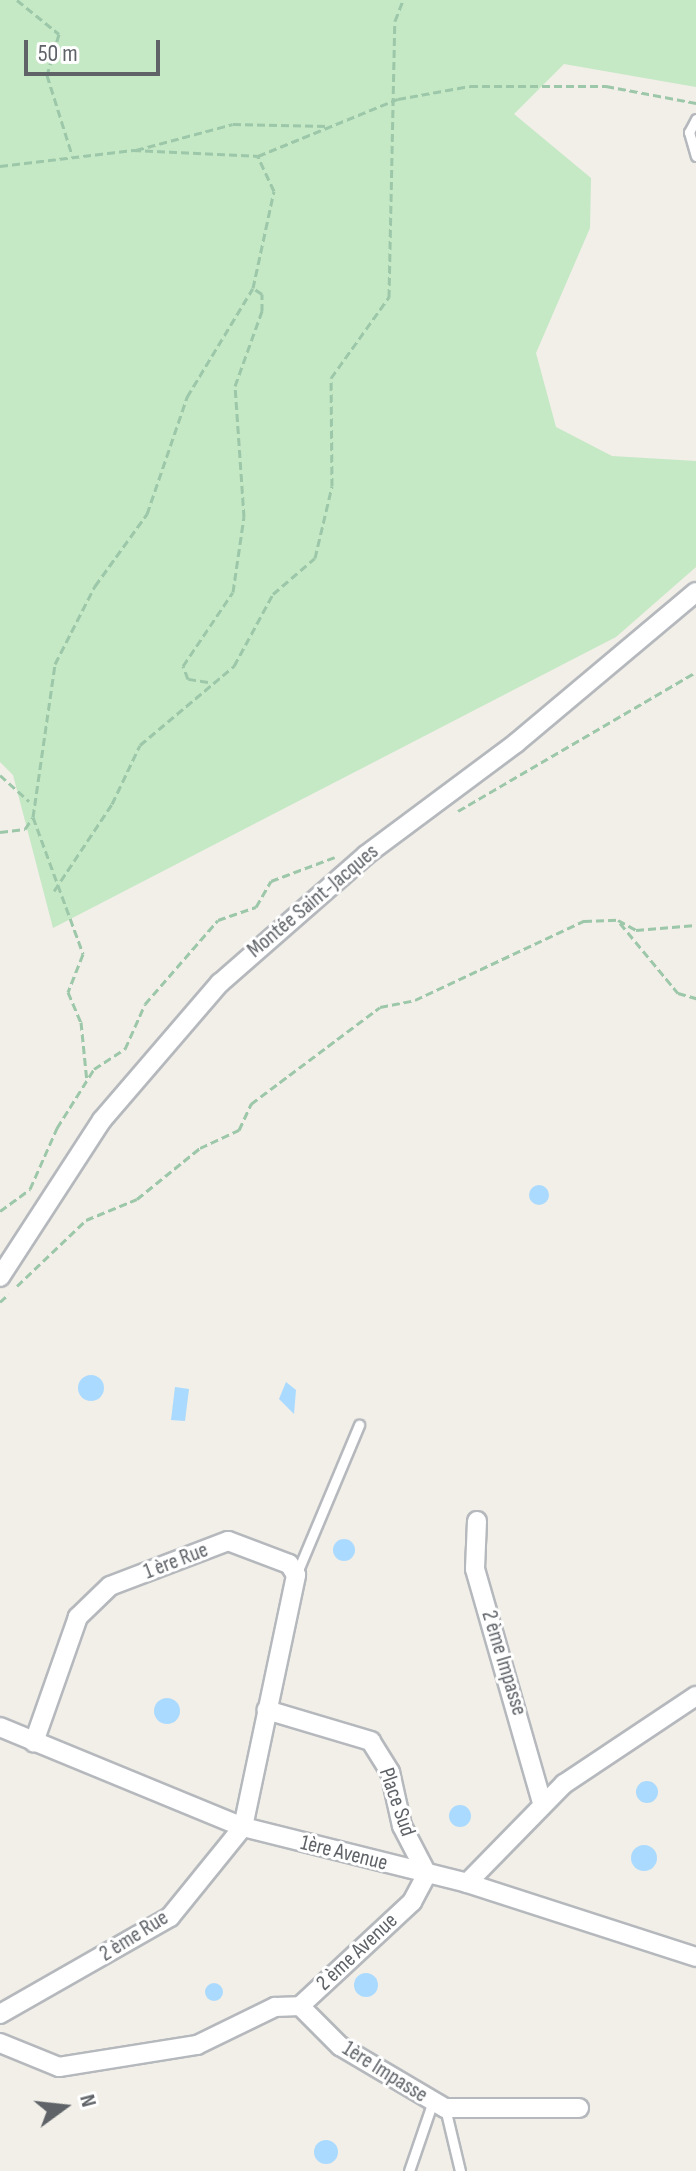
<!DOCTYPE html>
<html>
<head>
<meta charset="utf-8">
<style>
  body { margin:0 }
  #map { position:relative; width:696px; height:2171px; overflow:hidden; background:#f1efe8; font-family:"Sofia Sans Condensed",sans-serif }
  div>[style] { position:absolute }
  .green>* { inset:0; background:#c5e8c5 }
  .water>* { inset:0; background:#aadaff }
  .round { border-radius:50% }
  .path>* { height:3px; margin-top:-1.5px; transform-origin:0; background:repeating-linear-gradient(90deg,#9cc7a9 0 8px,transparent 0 12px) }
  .roads { filter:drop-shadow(2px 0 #b5b8bc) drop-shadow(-2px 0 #b5b8bc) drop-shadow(0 2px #b5b8bc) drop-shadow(0 -2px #b5b8bc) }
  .service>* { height:9px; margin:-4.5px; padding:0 4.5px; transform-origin:4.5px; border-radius:4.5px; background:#fff }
  .minor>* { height:18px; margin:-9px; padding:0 9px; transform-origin:9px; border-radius:9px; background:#fff }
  span { translate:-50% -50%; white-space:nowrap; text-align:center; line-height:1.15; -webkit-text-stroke:6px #fff; paint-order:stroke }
  .street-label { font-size:22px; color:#5f6368 }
  .north { position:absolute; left:24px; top:2067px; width:80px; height:80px; -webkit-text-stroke:6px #fff; paint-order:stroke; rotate:75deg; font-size:22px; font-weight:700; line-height:32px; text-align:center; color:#5f6368 }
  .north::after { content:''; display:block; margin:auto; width:28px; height:36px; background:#5f6368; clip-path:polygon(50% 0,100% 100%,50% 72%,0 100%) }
  .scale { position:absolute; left:24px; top:40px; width:136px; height:36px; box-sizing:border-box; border:4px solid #5f6368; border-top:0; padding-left:10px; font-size:24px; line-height:28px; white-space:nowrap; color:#5f6368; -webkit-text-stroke:6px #fff; paint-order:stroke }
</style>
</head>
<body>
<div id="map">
  <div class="green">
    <div style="clip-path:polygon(0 0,696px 0,696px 87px,564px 64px,514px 114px,591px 178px,590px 228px,536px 353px,556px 427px,612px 456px,696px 461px,696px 567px,616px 637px,53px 928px,13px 775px,0 762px)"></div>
  </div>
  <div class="water">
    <div class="round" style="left:529px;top:1185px;width:20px;height:20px"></div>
    <div class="round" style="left:78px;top:1375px;width:26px;height:26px"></div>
    <div style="clip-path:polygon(286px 1382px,296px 1390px,294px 1414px,279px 1399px)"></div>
    <div style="clip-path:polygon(175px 1387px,189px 1389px,185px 1421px,171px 1420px)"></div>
    <div class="round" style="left:333px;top:1539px;width:22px;height:22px"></div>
    <div class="round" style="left:154px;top:1698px;width:26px;height:26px"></div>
    <div class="round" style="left:636px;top:1781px;width:22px;height:22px"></div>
    <div class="round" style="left:449px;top:1805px;width:22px;height:22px"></div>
    <div class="round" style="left:631px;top:1845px;width:26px;height:26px"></div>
    <div class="round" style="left:354px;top:1973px;width:24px;height:24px"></div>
    <div class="round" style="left:205px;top:1983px;width:18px;height:18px"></div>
    <div class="round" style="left:314px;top:2140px;width:24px;height:24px"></div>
  </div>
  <div class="path">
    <div style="left:17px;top:0;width:54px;rotate:39deg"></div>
    <div style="left:59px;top:34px;width:43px;rotate:106.3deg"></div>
    <div style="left:47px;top:75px;width:84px;rotate:72.6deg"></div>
    <div style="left:136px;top:150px;width:100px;rotate:-15deg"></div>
    <div style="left:233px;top:124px;width:96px;rotate:1.2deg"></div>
    <div style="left:0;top:166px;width:134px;rotate:-6.9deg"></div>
    <div style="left:133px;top:150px;width:125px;rotate:2.7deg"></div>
    <div style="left:258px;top:156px;width:151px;rotate:-22.2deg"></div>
    <div style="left:398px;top:99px;width:73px;rotate:-10.2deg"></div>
    <div style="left:470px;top:86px;width:136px"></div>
    <div style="left:606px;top:86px;width:92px;rotate:10.7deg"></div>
    <div style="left:208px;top:682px;width:20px;rotate:-171deg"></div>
    <div style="left:188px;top:679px;width:14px;rotate:-111deg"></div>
    <div style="left:183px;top:666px;width:89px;rotate:-56deg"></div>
    <div style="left:233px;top:592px;width:76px;rotate:-81.7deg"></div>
    <div style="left:244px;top:517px;width:131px;rotate:-93.9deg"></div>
    <div style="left:235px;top:386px;width:80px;rotate:-70.2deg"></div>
    <div style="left:262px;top:311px;width:17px;rotate:-90deg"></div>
    <div style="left:262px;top:294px;width:11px;rotate:-146deg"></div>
    <div style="left:0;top:775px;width:39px;rotate:42deg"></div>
    <div style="left:458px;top:811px;width:276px;rotate:-30.3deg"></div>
    <div style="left:33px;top:817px;width:146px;rotate:69.9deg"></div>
    <div style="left:83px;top:954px;width:41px;rotate:111.5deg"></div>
    <div style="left:68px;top:992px;width:33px;rotate:67deg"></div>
    <div style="left:81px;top:1022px;width:60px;rotate:84.3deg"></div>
    <div style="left:0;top:832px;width:25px;rotate:-7deg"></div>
    <div style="left:25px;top:829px;width:14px;rotate:-56deg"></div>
    <div style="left:33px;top:817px;width:155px;rotate:-81.8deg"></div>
    <div style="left:55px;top:664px;width:88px;rotate:-62.9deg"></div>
    <div style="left:95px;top:586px;width:89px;rotate:-54.2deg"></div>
    <div style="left:147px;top:514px;width:124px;rotate:-71.1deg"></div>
    <div style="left:187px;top:397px;width:127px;rotate:-58.8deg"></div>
    <div style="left:253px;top:288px;width:99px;rotate:-77.8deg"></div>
    <div style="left:274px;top:191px;width:38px;rotate:-115deg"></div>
    <div style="left:54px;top:891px;width:105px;rotate:-56.3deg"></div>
    <div style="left:112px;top:804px;width:65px;rotate:-64.6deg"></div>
    <div style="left:140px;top:745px;width:123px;rotate:-40deg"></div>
    <div style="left:234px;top:666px;width:82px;rotate:-61.6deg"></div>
    <div style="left:273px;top:594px;width:55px;rotate:-40.6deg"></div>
    <div style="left:315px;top:558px;width:74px;rotate:-76.7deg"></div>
    <div style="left:332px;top:486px;width:108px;rotate:-90.5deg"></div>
    <div style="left:331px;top:378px;width:100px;rotate:-54.4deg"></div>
    <div style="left:389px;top:297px;width:276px;rotate:-88.8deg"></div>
    <div style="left:395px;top:21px;width:22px;rotate:-69deg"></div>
    <div style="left:620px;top:923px;width:91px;rotate:50.4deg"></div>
    <div style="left:678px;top:993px;width:19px;rotate:16deg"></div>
    <div style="left:0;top:1211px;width:37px;rotate:-36deg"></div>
    <div style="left:30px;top:1189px;width:67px;rotate:-66.1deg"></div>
    <div style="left:57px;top:1128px;width:70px;rotate:-57.9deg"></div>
    <div style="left:94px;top:1069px;width:37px;rotate:-33deg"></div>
    <div style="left:125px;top:1049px;width:49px;rotate:-66deg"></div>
    <div style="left:145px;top:1004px;width:111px;rotate:-49deg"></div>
    <div style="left:218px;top:920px;width:40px;rotate:-18.9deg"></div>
    <div style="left:256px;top:907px;width:30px;rotate:-60deg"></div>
    <div style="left:271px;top:881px;width:68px;rotate:-20.6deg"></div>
    <div style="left:17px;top:1286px;width:95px;rotate:-43.7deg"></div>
    <div style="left:86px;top:1220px;width:55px;rotate:-22.4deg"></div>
    <div style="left:137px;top:1199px;width:81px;rotate:-39deg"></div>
    <div style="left:200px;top:1148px;width:43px;rotate:-24.8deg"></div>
    <div style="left:239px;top:1130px;width:29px;rotate:-65deg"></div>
    <div style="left:251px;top:1104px;width:161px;rotate:-36.9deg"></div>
    <div style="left:380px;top:1007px;width:36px;rotate:-11deg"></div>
    <div style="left:415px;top:1000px;width:187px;rotate:-25.1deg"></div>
    <div style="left:584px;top:921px;width:34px;rotate:-2deg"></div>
    <div style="left:618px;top:920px;width:21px;rotate:29deg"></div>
    <div style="left:636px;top:930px;width:60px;rotate:-4.8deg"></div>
    <div style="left:0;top:1302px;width:12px;rotate:-42deg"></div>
  </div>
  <div class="roads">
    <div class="service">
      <div style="left:696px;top:119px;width:15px;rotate:118deg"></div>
      <div style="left:689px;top:132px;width:25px;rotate:74deg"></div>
      <div style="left:296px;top:1575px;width:163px;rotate:-67.2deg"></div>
      <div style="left:445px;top:2108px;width:65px;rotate:76.6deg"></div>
      <div style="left:409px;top:2171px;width:74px;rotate:-71.1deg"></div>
    </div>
    <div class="minor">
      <div style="left:0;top:1277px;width:187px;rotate:-57deg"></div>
      <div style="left:102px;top:1120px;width:181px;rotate:-49.3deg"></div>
      <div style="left:220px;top:983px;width:194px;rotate:-41.2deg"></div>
      <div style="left:366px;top:855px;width:187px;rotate:-36.7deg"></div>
      <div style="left:516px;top:743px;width:235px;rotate:-40deg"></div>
      <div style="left:477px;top:1521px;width:48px;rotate:92.4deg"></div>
      <div style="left:475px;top:1569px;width:243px;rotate:74deg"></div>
      <div style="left:0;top:1727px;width:263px;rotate:22.4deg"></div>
      <div style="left:243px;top:1827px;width:231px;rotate:14deg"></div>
      <div style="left:467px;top:1883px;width:241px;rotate:17.9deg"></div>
      <div style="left:467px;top:1883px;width:139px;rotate:-45.6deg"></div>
      <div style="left:564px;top:1784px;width:159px;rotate:-33.7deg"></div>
      <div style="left:300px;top:2006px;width:57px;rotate:45deg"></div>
      <div style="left:340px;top:2046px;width:122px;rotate:30.6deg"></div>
      <div style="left:445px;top:2108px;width:134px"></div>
      <div style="left:0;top:2014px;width:196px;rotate:-29.7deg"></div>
      <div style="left:170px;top:1917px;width:116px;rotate:-51deg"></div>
      <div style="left:243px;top:1827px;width:258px;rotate:-78.1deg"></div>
      <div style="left:296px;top:1575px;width:13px;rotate:-122deg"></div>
      <div style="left:289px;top:1564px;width:65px;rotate:-159.3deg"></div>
      <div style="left:228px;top:1541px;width:126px;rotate:159.1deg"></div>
      <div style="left:110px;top:1586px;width:45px;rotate:135.9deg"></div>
      <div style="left:78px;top:1617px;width:133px;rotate:109.4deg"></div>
      <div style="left:0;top:2043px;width:64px;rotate:22.1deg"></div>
      <div style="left:59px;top:2067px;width:140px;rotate:-9.1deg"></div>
      <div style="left:197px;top:2045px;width:87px;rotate:-26deg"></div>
      <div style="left:275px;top:2007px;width:25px;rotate:-2deg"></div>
      <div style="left:300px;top:2006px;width:153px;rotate:-42.9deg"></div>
      <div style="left:412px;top:1902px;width:32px;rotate:-62deg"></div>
      <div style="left:427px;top:1874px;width:54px;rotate:-117.5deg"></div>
      <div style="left:402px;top:1826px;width:55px;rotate:-102.5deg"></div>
      <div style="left:390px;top:1772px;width:36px;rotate:-122deg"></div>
      <div style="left:371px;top:1741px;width:109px;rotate:-163.4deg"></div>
    </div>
  </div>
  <div class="street-label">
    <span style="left:313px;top:901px;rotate:-40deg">Montée Saint-Jacques</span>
    <span style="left:176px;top:1561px;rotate:-21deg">1 ère Rue</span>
    <span style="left:504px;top:1663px;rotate:73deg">2 ème Impasse</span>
    <span style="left:397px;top:1802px;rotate:71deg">Place Sud</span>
    <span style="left:344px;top:1853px;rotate:14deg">1ère Avenue</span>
    <span style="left:134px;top:1936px;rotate:-32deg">2 ème Rue</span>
    <span style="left:357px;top:1952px;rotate:-43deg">2 ème Avenue</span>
    <span style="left:385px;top:2072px;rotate:32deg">1ère Impasse</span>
  </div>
  <div class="north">N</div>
  <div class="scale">50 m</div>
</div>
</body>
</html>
